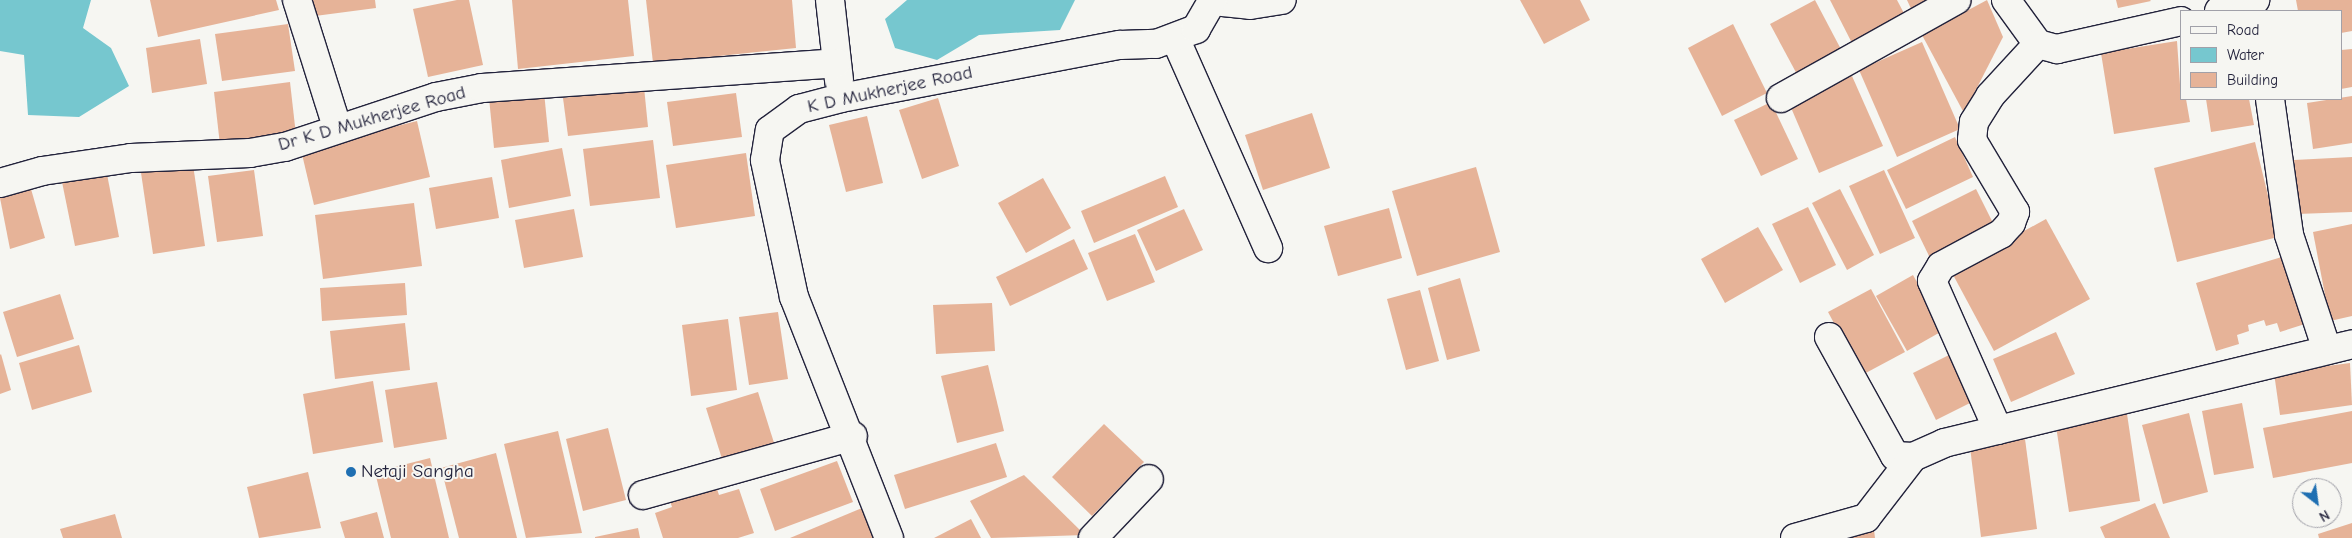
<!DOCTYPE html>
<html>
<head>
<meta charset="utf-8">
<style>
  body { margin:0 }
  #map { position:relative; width:2352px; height:538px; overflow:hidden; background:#f6f6f2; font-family:"Comic Neue",sans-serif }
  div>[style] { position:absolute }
  .water>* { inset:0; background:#76c7cf }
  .building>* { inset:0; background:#e6b398 }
  .roads { filter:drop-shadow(1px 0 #22223b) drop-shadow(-1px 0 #22223b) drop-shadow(0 1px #22223b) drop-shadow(0 -1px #22223b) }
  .street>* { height:28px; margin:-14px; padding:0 14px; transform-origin:14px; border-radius:14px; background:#f6f6f2 }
  .dots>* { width:14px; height:14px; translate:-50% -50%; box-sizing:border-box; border:2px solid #f6f6f2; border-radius:50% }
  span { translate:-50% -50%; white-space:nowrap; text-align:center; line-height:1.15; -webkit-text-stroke:4px #f6f6f2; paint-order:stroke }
  .street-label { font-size:19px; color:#22223b }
  .poi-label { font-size:19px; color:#22223b }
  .left { translate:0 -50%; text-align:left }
  .legend { position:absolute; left:2180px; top:10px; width:162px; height:90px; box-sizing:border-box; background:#f6f6f2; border:1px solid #a1a1a9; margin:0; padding:6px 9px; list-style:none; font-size:15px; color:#22223b }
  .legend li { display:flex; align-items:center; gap:10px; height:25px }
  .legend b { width:25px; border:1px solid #a1a1a9 }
  .north { position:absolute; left:2292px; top:478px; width:50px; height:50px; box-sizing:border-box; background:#f6f6f2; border:1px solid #a1a1a9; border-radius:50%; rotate:150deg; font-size:14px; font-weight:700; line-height:20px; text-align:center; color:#22223b }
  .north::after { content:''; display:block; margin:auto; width:18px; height:22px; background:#1f6fb2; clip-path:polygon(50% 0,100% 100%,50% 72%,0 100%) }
</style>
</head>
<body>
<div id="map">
  <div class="water">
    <div style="clip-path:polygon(0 0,91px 0,83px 28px,111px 48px,129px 86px,79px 117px,28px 115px,24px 55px,0 51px)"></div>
    <div style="clip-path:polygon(907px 0,1075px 0,1060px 30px,979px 35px,937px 60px,895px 48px,885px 19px)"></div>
  </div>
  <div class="building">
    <div style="clip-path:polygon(150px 0,276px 0,279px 10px,158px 37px)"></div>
    <div style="clip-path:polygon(313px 0,375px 0,376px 8px,315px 16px)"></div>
    <div style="clip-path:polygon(457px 0,469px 0,483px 65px,428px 77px,413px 9px)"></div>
    <div style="clip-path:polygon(512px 0,628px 0,634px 56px,518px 69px)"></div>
    <div style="clip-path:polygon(646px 0,792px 0,796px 48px,653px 63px)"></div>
    <div style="clip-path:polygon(1520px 0,1580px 0,1590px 20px,1544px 44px)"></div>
    <div style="clip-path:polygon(1815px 0,1844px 55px,1799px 78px,1770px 24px)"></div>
    <div style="clip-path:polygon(1830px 0,1897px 0,1907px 19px,1854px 47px)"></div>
    <div style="clip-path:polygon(1907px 0,1937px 0,1913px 13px)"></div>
    <div style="clip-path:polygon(1987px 0,2003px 37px,1964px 113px,1922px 35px)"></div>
    <div style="clip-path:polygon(2116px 0,2150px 0,2151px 1px,2118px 8px)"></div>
    <div style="clip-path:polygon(2296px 0,2352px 0,2352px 31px,2341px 33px,2341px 11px,2298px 11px)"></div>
    <div style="clip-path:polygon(288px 24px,295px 71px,222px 81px,215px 34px)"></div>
    <div style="clip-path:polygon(1733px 24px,1767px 93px,1722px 116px,1688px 48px)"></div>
    <div style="clip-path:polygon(200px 39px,207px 84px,152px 93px,146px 48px)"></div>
    <div style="clip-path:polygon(2177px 41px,2181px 99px,2186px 99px,2190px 122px,2114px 134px,2101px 53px)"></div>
    <div style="clip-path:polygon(1922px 42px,1960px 129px,1897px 157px,1859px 70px)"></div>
    <div style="clip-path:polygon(2352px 49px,2352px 87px,2341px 89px,2341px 50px)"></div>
    <div style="clip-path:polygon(1852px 76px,1883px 146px,1819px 173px,1789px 103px)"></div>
    <div style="clip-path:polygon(290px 82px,296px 135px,220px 145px,214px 92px)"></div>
    <div style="clip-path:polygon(644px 87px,648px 127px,568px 136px,563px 98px)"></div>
    <div style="clip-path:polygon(544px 92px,549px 142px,494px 148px,489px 98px)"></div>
    <div style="clip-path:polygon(736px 93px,742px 137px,673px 146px,667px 102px)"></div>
    <div style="clip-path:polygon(2352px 96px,2352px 143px,2313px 149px,2307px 103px)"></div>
    <div style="clip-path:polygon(938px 98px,959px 166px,922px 179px,899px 110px)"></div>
    <div style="clip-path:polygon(2206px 99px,2249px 99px,2254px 125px,2211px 132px)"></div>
    <div style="clip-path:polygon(1771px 102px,1798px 159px,1761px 176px,1734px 120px)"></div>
    <div style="clip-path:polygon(1312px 113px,1330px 168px,1263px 190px,1245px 135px)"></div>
    <div style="clip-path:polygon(867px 116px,883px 183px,846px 192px,829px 125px)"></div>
    <div style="clip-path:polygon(417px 121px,430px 177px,314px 205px,301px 150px)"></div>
    <div style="clip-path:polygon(1955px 137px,1973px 177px,1906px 209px,1887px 170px)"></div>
    <div style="clip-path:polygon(653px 140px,660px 198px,590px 206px,583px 149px)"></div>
    <div style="clip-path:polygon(2255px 142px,2278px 237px,2177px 262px,2154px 168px)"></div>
    <div style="clip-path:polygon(562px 148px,571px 196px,509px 208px,501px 160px)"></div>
    <div style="clip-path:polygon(746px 153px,755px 216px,676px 228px,666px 165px)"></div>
    <div style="clip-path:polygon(2352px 157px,2352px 212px,2297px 214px,2294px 160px)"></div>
    <div style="clip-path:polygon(192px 158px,205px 246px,153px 254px,140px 166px)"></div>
    <div style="clip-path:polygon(1476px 167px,1500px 252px,1417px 276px,1392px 191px)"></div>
    <div style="clip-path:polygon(254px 170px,263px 236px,217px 242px,208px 176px)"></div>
    <div style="clip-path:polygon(1884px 170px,1915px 238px,1880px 254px,1849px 186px)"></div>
    <div style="clip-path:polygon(107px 174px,119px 237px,75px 246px,62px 182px)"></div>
    <div style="clip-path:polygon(1165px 176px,1178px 207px,1094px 243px,1081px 211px)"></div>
    <div style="clip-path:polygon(492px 177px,499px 218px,436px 229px,429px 188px)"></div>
    <div style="clip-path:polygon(1043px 178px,1071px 228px,1026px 253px,998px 203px)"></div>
    <div style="clip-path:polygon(31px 189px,45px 238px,10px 249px,0 198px)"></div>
    <div style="clip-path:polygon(1840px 189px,1874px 255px,1847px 270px,1812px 203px)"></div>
    <div style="clip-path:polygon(1976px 189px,1996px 229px,1932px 262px,1912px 221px)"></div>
    <div style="clip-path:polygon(414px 203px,422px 266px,323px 279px,315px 215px)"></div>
    <div style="clip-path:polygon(1808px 207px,1836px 265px,1800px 283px,1772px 224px)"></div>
    <div style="clip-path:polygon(1389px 208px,1402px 258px,1338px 276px,1324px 226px)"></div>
    <div style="clip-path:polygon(574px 209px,583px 257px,524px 268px,515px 220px)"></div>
    <div style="clip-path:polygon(1184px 209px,1203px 250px,1156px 271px,1137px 230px)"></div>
    <div style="clip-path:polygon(2046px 219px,2090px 299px,1994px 351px,1951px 271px)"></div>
    <div style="clip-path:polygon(2352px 224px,2352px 316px,2330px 321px,2313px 232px)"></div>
    <div style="clip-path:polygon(1758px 227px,1783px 270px,1725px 303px,1701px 259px)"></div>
    <div style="clip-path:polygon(1135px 234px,1155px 282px,1107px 301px,1088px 253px)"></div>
    <div style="clip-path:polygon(1074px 239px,1088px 269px,1010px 306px,996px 277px)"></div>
    <div style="clip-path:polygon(2285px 256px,2305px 324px,2280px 332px,2277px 323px,2266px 326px,2264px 320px,2248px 325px,2249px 331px,2237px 335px,2239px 344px,2216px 351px,2196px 283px)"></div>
    <div style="clip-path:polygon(1913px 275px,1944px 330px,1907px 351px,1876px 296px)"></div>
    <div style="clip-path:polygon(1460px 278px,1480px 351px,1447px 360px,1428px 288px)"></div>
    <div style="clip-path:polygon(405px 283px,407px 315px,322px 321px,320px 288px)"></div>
    <div style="clip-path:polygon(1871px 289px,1905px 352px,1862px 375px,1828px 312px)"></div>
    <div style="clip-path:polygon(1420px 290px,1439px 361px,1406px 370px,1387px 299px)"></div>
    <div style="clip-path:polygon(60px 294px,74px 339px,17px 357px,3px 312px)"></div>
    <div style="clip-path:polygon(992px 303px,995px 351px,936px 354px,933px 305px)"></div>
    <div style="clip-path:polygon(778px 312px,788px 379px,749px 385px,739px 317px)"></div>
    <div style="clip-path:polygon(728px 319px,737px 390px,691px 396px,682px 325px)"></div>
    <div style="clip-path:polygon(405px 323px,410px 370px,335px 379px,330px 331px)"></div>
    <div style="clip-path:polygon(2056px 332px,2075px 374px,2011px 402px,1993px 359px)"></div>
    <div style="clip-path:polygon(79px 345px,92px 392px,32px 410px,19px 363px)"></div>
    <div style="clip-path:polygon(1px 354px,11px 390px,0 394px,0 355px)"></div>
    <div style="clip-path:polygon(1951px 354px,1974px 401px,1936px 420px,1913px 373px)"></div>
    <div style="clip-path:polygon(2350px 363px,2352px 405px,2280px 415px,2274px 373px)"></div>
    <div style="clip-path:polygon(988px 365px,1004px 431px,957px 443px,941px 376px)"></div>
    <div style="clip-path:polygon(373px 381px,383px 442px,313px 454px,303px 394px)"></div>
    <div style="clip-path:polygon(437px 382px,447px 439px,394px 448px,385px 390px)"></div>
    <div style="clip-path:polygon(758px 392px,775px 446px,723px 462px,706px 408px)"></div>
    <div style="clip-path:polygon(2242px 403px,2254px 468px,2214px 475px,2202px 411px)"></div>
    <div style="clip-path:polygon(2352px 411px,2352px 463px,2273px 478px,2263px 428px)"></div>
    <div style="clip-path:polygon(2189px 413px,2208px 492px,2163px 504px,2142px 425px)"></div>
    <div style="clip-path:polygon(2127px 414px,2140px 501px,2069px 512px,2056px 426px)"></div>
    <div style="clip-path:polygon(1104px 424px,1144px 462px,1092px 516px,1052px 477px)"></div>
    <div style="clip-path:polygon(608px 428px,626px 500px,583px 511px,566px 439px)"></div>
    <div style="clip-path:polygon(558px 431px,582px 533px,526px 538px,504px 444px)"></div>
    <div style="clip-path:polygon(2025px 439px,2037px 529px,1981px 537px,1970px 447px)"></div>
    <div style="clip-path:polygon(996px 443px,1007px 477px,905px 509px,894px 475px)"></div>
    <div style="clip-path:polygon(496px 453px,517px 538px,459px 538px,441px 468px)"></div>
    <div style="clip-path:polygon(430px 458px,449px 538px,391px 538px,375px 472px)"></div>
    <div style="clip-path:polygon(837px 461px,853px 502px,775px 531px,760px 489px)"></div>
    <div style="clip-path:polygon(308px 472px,321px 528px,259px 538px,247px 487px)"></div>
    <div style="clip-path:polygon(1024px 475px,1085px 535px,991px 538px,970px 501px)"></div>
    <div style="clip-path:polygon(716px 486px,719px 495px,739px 489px,754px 533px,738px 538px,663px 538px,655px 513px,672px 507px,670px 501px)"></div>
    <div style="clip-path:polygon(2155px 503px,2170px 538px,2105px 538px,2100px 527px)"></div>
    <div style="clip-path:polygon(862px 508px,875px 538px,790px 538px)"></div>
    <div style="clip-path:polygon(377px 512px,384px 538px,345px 538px,340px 522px)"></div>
    <div style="clip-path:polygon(115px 514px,122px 538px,63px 538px,60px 529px)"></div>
    <div style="clip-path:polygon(971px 519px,981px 538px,934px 538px)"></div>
    <div style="clip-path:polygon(1873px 522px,1875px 538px,1818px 538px)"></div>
    <div style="clip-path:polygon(2352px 523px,2352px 538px,2319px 538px,2318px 534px)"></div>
    <div style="clip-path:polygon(638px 528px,640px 538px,595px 538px,595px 537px)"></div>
  </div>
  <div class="roads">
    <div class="street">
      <div style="left:297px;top:0;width:133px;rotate:72.5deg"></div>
      <div style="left:830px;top:0;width:81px;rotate:83.6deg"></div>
      <div style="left:2006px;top:0;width:54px;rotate:54deg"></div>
      <div style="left:2038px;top:44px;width:20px;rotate:15deg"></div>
      <div style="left:2057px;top:49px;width:127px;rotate:-12.7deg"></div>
      <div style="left:1213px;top:1px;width:37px;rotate:6deg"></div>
      <div style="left:1250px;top:5px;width:32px;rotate:-9deg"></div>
      <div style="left:2219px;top:11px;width:38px;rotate:-17deg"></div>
      <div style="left:1175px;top:38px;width:230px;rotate:66.1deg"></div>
      <div style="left:1781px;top:98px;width:201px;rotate:-29.2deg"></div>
      <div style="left:2270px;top:99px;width:137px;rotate:82deg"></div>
      <div style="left:2289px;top:235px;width:121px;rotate:71.7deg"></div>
      <div style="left:0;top:183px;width:44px;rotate:-15.9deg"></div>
      <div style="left:42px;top:171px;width:90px;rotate:-8.3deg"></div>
      <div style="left:131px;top:158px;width:119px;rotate:-2.4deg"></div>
      <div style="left:250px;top:153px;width:36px;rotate:-10deg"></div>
      <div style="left:285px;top:147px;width:159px;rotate:-18.3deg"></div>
      <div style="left:436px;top:97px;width:47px;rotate:-11.1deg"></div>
      <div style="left:482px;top:88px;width:355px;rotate:-4deg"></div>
      <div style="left:1829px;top:337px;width:136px;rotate:61deg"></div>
      <div style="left:1895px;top:456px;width:18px;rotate:3deg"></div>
      <div style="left:1913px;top:457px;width:34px;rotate:-24deg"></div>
      <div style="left:1944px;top:443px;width:420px;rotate:-13.6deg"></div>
      <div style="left:1998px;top:430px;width:163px;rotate:-113.9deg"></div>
      <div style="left:1932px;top:281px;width:17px;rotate:-59deg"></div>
      <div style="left:1941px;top:266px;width:68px;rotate:-28.1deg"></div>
      <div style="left:2001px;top:234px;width:15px;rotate:-48deg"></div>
      <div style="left:2011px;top:223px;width:12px;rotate:-70deg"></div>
      <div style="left:2015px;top:212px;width:84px;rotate:-120.8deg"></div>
      <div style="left:1972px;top:140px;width:18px;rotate:-84deg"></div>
      <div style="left:1974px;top:122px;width:31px;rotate:-58deg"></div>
      <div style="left:1990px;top:96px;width:71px;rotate:-47.3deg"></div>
      <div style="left:643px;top:495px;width:218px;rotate:-15.7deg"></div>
      <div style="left:889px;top:538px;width:259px;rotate:-111.5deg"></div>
      <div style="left:794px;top:297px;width:140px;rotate:-102deg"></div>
      <div style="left:765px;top:160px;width:30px;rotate:-81deg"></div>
      <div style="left:770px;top:130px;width:36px;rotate:-36deg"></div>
      <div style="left:799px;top:109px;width:43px;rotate:-14.7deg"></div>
      <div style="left:841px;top:98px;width:284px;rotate:-10.8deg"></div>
      <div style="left:1120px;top:45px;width:36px;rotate:-2deg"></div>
      <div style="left:1156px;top:44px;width:43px;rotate:-20.6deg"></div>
      <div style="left:1196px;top:29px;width:34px;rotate:-60deg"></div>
      <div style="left:1093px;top:538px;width:81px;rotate:-46.5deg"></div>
      <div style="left:1795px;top:538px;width:74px;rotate:-15.7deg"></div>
      <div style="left:1866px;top:518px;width:77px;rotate:-52.4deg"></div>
    </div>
  </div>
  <div class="dots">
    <div style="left:351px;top:472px;background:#1f6fb2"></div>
  </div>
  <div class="street-label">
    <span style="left:890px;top:90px;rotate:-12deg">K D Mukherjee Road</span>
    <span style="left:372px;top:119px;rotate:-16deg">Dr K D Mukherjee Road</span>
  </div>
  <div class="poi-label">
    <span class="left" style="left:361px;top:472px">Netaji Sangha</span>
  </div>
  <ul class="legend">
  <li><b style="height:6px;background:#f6f6f2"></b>Road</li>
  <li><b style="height:14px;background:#76c7cf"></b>Water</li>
  <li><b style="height:14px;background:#e6b398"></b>Building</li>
  </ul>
  <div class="north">N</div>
</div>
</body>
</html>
